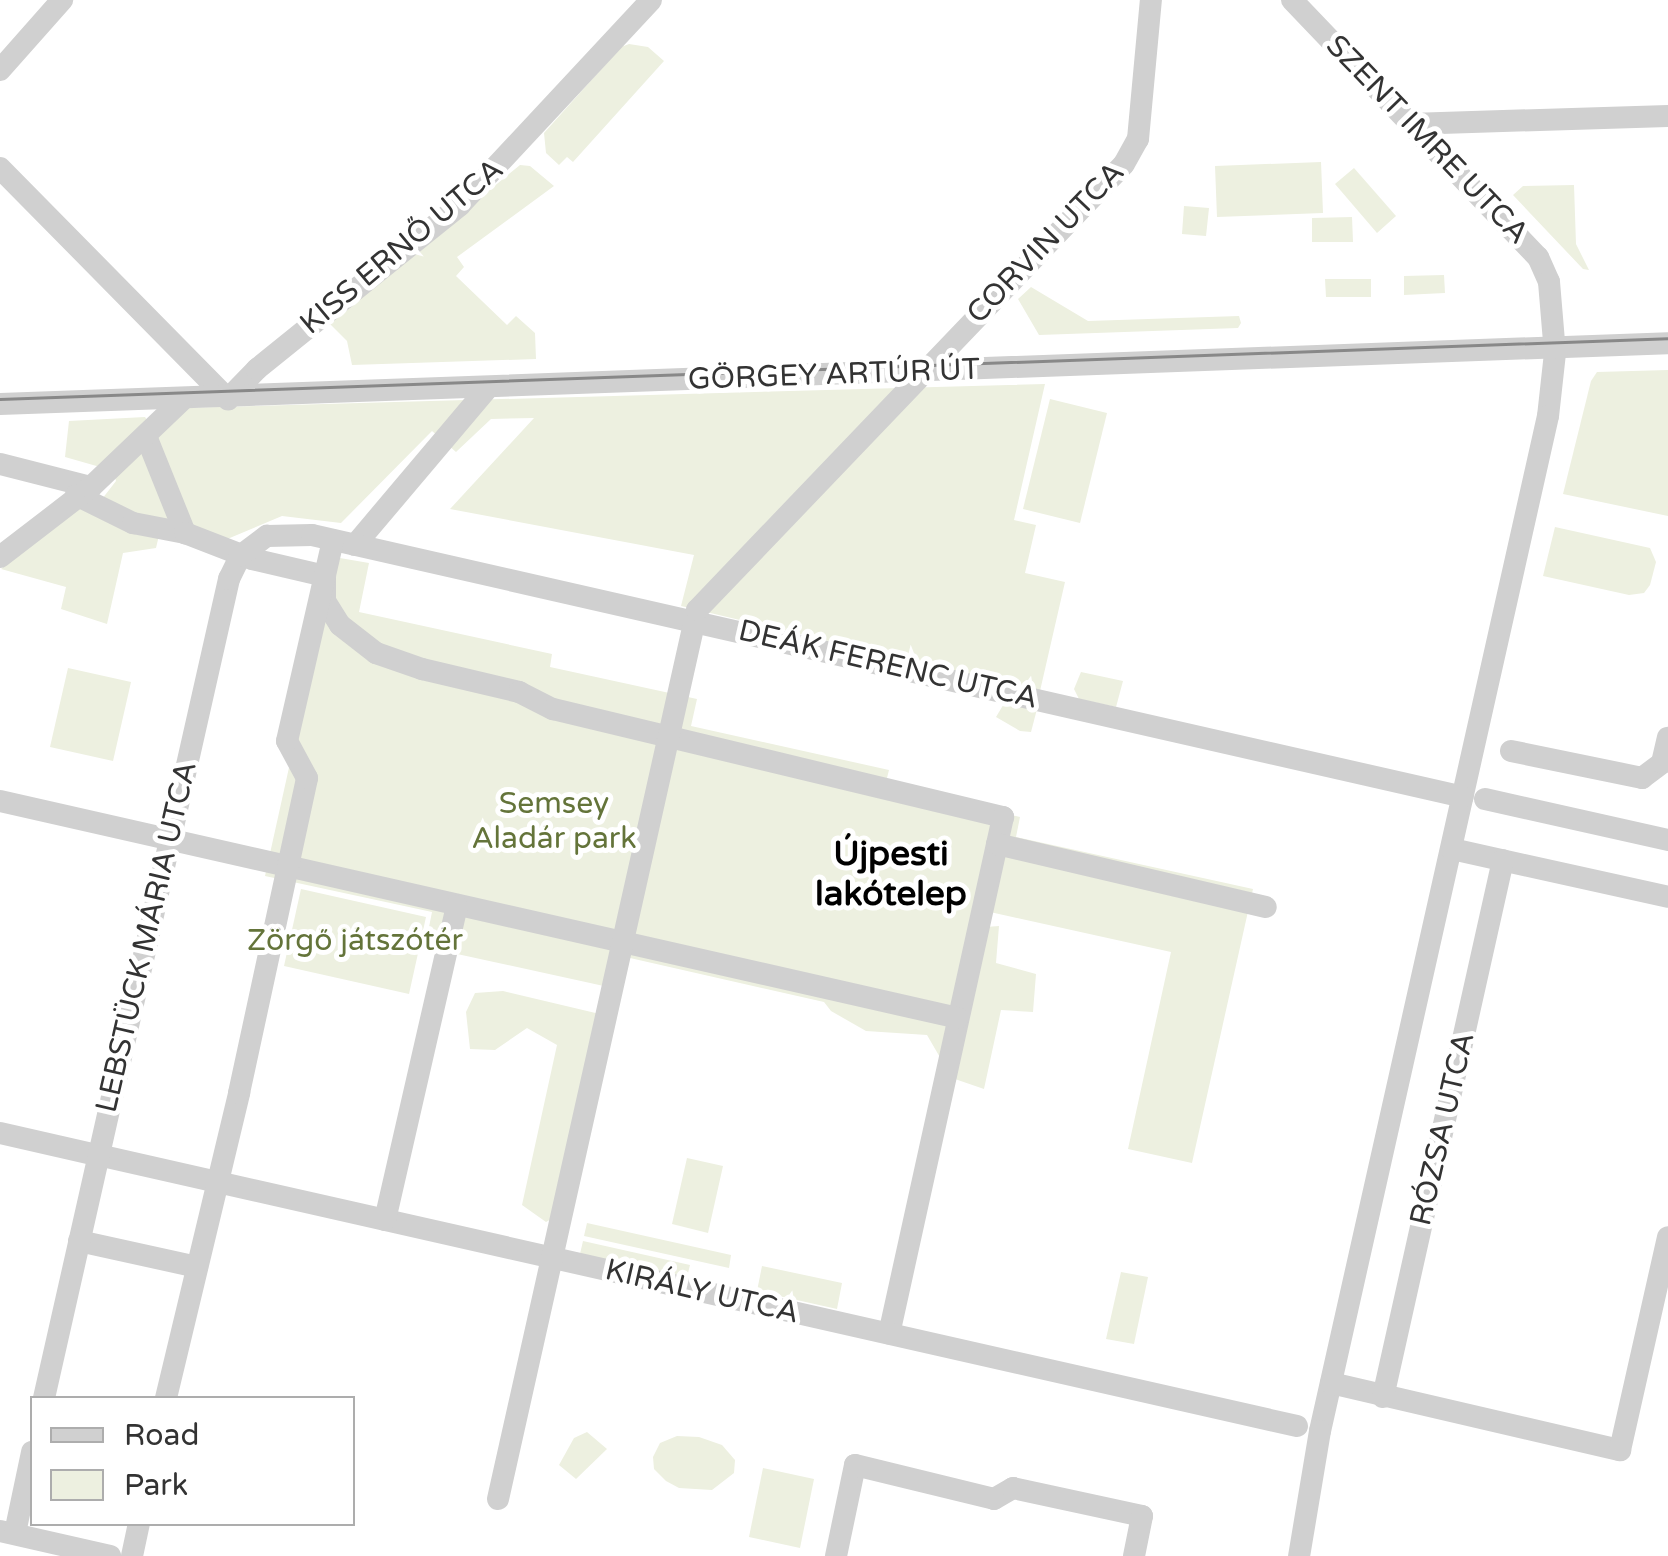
<!DOCTYPE html>
<html>
<head>
<meta charset="utf-8">
<style>
  body { margin:0 }
  #map { position:relative; width:1668px; height:1556px; overflow:hidden; background:#fff; font-family:"Varela Round",sans-serif }
  div>[style] { position:absolute }
  .green>* { inset:0; background:#edf0e0 }
  .minor>* { height:22px; margin:-11px; padding:0 11px; transform-origin:11px; border-radius:11px; background:#d0d0d0 }
  .tram>* { height:2.5px; margin:-1.25px; padding:0 1.25px; transform-origin:1.25px; border-radius:1.25px; background:#888 }
  span { translate:-50% -50%; white-space:nowrap; text-align:center; line-height:1.15; -webkit-text-stroke:10px #fff; paint-order:stroke }
  .street-label { font-size:30px; color:#333 }
  .park-label { font-size:30px; color:#64743a }
  .quarter-label { font-size:35px; color:#000; font-weight:700 }
  .legend { position:absolute; left:30px; top:1396px; width:325px; height:130px; box-sizing:border-box; background:#fff; border:2px solid #adadad; margin:0; padding:12px 18px; list-style:none; font-size:30px; color:#333 }
  .legend li { display:flex; align-items:center; gap:20px; height:50px }
  .legend b { width:50px; border:2px solid #adadad }
</style>
</head>
<body>
<div id="map">
  <div class="green">
    <div style="clip-path:polygon(629px 44px,648px 47px,664px 61px,573px 162px,567px 157px,559px 165px,546px 153px,544px 133px,621px 47px)"></div>
    <div style="clip-path:polygon(1321px 162px,1323px 213px,1217px 217px,1215px 166px)"></div>
    <div style="clip-path:polygon(520px 165px,530px 166px,554px 186px,457px 257px,464px 267px,456px 276px,507px 325px,516px 316px,535px 333px,536px 359px,352px 365px,347px 341px,328px 322px)"></div>
    <div style="clip-path:polygon(1354px 168px,1396px 216px,1377px 233px,1335px 184px)"></div>
    <div style="clip-path:polygon(1574px 185px,1576px 244px,1589px 270px,1583px 269px,1513px 195px,1523px 186px)"></div>
    <div style="clip-path:polygon(1184px 206px,1209px 208px,1206px 236px,1182px 234px)"></div>
    <div style="clip-path:polygon(1352px 217px,1353px 242px,1312px 242px,1312px 218px)"></div>
    <div style="clip-path:polygon(1444px 275px,1445px 293px,1404px 295px,1404px 276px)"></div>
    <div style="clip-path:polygon(1325px 279px,1371px 279px,1371px 297px,1326px 297px)"></div>
    <div style="clip-path:polygon(1031px 287px,1088px 321px,1239px 316px,1241px 323px,1238px 328px,1039px 335px,1018px 299px)"></div>
    <div style="clip-path:polygon(1668px 370px,1668px 516px,1563px 494px,1591px 381px,1597px 372px)"></div>
    <div style="clip-path:polygon(1045px 384px,1014px 520px,1036px 525px,1025px 573px,1065px 582px,1040px 691px,681px 606px,694px 555px,450px 509px,534px 418px,491px 419px,456px 452px,432px 431px,341px 523px,282px 516px,225px 540px,161px 527px,156px 548px,123px 553px,107px 624px,61px 609px,66px 587px,1px 569px,74px 509px,102px 499px,116px 481px,114px 474px,181px 408px)"></div>
    <div style="clip-path:polygon(1050px 399px,1107px 413px,1080px 523px,1023px 509px)"></div>
    <div style="clip-path:polygon(145px 417px,149px 423px,100px 467px,65px 457px,69px 421px)"></div>
    <div style="clip-path:polygon(1555px 527px,1650px 548px,1656px 562px,1650px 585px,1644px 593px,1629px 595px,1543px 576px)"></div>
    <div style="clip-path:polygon(334px 557px,369px 563px,359px 612px,552px 654px,550px 667px,697px 699px,691px 726px,889px 770px,885px 786px,1020px 817px,1016px 837px,1253px 889px,1192px 1163px,1128px 1149px,1171px 952px,990px 912px,986px 927px,999px 926px,996px 963px,1036px 974px,1033px 1012px,1001px 1010px,984px 1089px,952px 1078px,927px 1035px,866px 1031px,831px 1011px,824px 1002px,630px 958px,622px 990px,425px 947px,432px 912px,265px 876px,315px 650px,333px 591px)"></div>
    <div style="clip-path:polygon(68px 668px,131px 682px,113px 761px,50px 747px)"></div>
    <div style="clip-path:polygon(1081px 672px,1123px 681px,1116px 707px,1079px 699px,1074px 689px)"></div>
    <div style="clip-path:polygon(1005px 702px,1037px 709px,1031px 732px,1020px 731px,996px 717px)"></div>
    <div style="clip-path:polygon(301px 889px,426px 917px,409px 994px,284px 966px)"></div>
    <div style="clip-path:polygon(503px 991px,604px 1015px,562px 1213px,546px 1222px,522px 1205px,557px 1045px,527px 1028px,495px 1050px,470px 1049px,466px 1012px,475px 993px)"></div>
    <div style="clip-path:polygon(687px 1158px,723px 1166px,708px 1233px,672px 1224px)"></div>
    <div style="clip-path:polygon(587px 1223px,731px 1255px,729px 1268px,584px 1236px)"></div>
    <div style="clip-path:polygon(583px 1241px,690px 1265px,687px 1277px,580px 1254px)"></div>
    <div style="clip-path:polygon(762px 1266px,842px 1283px,837px 1309px,757px 1291px)"></div>
    <div style="clip-path:polygon(1121px 1272px,1148px 1277px,1134px 1344px,1106px 1339px)"></div>
    <div style="clip-path:polygon(587px 1432px,607px 1449px,576px 1479px,559px 1465px,574px 1438px)"></div>
    <div style="clip-path:polygon(677px 1436px,699px 1437px,722px 1445px,735px 1460px,734px 1473px,712px 1490px,679px 1488px,666px 1481px,654px 1469px,653px 1457px,660px 1443px)"></div>
    <div style="clip-path:polygon(763px 1468px,814px 1479px,800px 1548px,749px 1537px)"></div>
  </div>
  <div class="minor">
    <div style="left:1292px;top:0;width:356px;rotate:46.3deg"></div>
    <div style="left:1538px;top:257px;width:27px;rotate:66deg"></div>
    <div style="left:1549px;top:282px;width:71px;rotate:85.2deg"></div>
    <div style="left:1555px;top:353px;width:63px;rotate:96.3deg"></div>
    <div style="left:1548px;top:416px;width:1040px;rotate:102.66deg"></div>
    <div style="left:1320px;top:1431px;width:127px;rotate:99.5deg"></div>
    <div style="left:0;top:70px;width:94px;rotate:-48.5deg"></div>
    <div style="left:1410px;top:124px;width:258px;rotate:-1.8deg"></div>
    <div style="left:0;top:168px;width:325px;rotate:45.4deg"></div>
    <div style="left:228px;top:399px;width:42px;rotate:-46deg"></div>
    <div style="left:257px;top:369px;width:261px;rotate:-38.9deg"></div>
    <div style="left:460px;top:205px;width:280px;rotate:-47deg"></div>
    <div style="left:0;top:404px;width:1669px;rotate:-2.09deg"></div>
    <div style="left:146px;top:436px;width:105px;rotate:68.1deg"></div>
    <div style="left:0;top:464px;width:94px;rotate:14.2deg"></div>
    <div style="left:76px;top:495px;width:64px;rotate:26.2deg"></div>
    <div style="left:133px;top:523px;width:53px;rotate:10.9deg"></div>
    <div style="left:185px;top:533px;width:72px;rotate:21.2deg"></div>
    <div style="left:252px;top:559px;width:75px;rotate:13.1deg"></div>
    <div style="left:325px;top:576px;width:25px;rotate:90deg"></div>
    <div style="left:325px;top:601px;width:28px;rotate:58deg"></div>
    <div style="left:340px;top:625px;width:46px;rotate:37.9deg"></div>
    <div style="left:376px;top:653px;width:49px;rotate:19.2deg"></div>
    <div style="left:422px;top:669px;width:100px;rotate:13.3deg"></div>
    <div style="left:519px;top:692px;width:38px;rotate:27deg"></div>
    <div style="left:553px;top:709px;width:463px;rotate:13.5deg"></div>
    <div style="left:1003px;top:817px;width:529px;rotate:102.43deg"></div>
    <div style="left:355px;top:545px;width:204px;rotate:-49.8deg"></div>
    <div style="left:0;top:557px;width:115px;rotate:-37.6deg"></div>
    <div style="left:91px;top:487px;width:126px;rotate:-43.7deg"></div>
    <div style="left:1511px;top:751px;width:134px;rotate:11.6deg"></div>
    <div style="left:1642px;top:778px;width:25px;rotate:-37deg"></div>
    <div style="left:1662px;top:763px;width:26px;rotate:-77deg"></div>
    <div style="left:1485px;top:799px;width:188px;rotate:12.6deg"></div>
    <div style="left:0;top:801px;width:982px;rotate:12.76deg"></div>
    <div style="left:997px;top:844px;width:276px;rotate:13.2deg"></div>
    <div style="left:1452px;top:849px;width:221px;rotate:12.5deg"></div>
    <div style="left:0;top:1133px;width:90px;rotate:12.8deg"></div>
    <div style="left:107px;top:1157px;width:1220px;rotate:12.74deg"></div>
    <div style="left:385px;top:1220px;width:322px;rotate:-77.1deg"></div>
    <div style="left:79px;top:1241px;width:121px;rotate:12.4deg"></div>
    <div style="left:1331px;top:1383px;width:297px;rotate:13.1deg"></div>
    <div style="left:1620px;top:1450px;width:218px;rotate:-77.3deg"></div>
    <div style="left:1383px;top:1397px;width:550px;rotate:-77.4deg"></div>
    <div style="left:44px;top:1398px;width:840px;rotate:-77.27deg"></div>
    <div style="left:229px;top:579px;width:25px;rotate:-64deg"></div>
    <div style="left:240px;top:556px;width:34px;rotate:-37deg"></div>
    <div style="left:267px;top:536px;width:45px;rotate:-1.3deg"></div>
    <div style="left:312px;top:535px;width:1180px;rotate:12.82deg"></div>
    <div style="left:166px;top:1398px;width:314px;rotate:-76.5deg"></div>
    <div style="left:239px;top:1093px;width:322px;rotate:-77.8deg"></div>
    <div style="left:307px;top:778px;width:42px;rotate:-118.4deg"></div>
    <div style="left:287px;top:741px;width:206px;rotate:-77.1deg"></div>
    <div style="left:498px;top:1499px;width:911px;rotate:-77.38deg"></div>
    <div style="left:697px;top:610px;width:617px;rotate:-46.25deg"></div>
    <div style="left:1124px;top:164px;width:29px;rotate:-61deg"></div>
    <div style="left:1138px;top:139px;width:140px;rotate:-84.7deg"></div>
    <div style="left:0;top:1531px;width:113px;rotate:12.8deg"></div>
    <div style="left:15px;top:1533px;width:83px;rotate:-78.1deg"></div>
    <div style="left:132px;top:1556px;width:33px;rotate:-78deg"></div>
    <div style="left:836px;top:1556px;width:93px;rotate:-78.2deg"></div>
    <div style="left:855px;top:1465px;width:143px;rotate:13.7deg"></div>
    <div style="left:994px;top:1499px;width:22px;rotate:-30deg"></div>
    <div style="left:1013px;top:1488px;width:132px;rotate:12.2deg"></div>
    <div style="left:1142px;top:1516px;width:41px;rotate:101.3deg"></div>
  </div>
  <div class="tram">
    <div style="left:0;top:399px;width:1669px;rotate:-2.09deg"></div>
  </div>
  <div class="street-label">
    <span style="left:1427px;top:140px;rotate:46deg">SZENT IMRE UTCA</span>
    <span style="left:1046px;top:243px;rotate:-46deg">CORVIN UTCA</span>
    <span style="left:402px;top:247px;rotate:-40deg">KISS ERNŐ UTCA</span>
    <span style="left:834px;top:375px;rotate:-2deg">GÖRGEY ARTÚR ÚT</span>
    <span style="left:888px;top:665px;rotate:13deg">DEÁK FERENC UTCA</span>
    <span style="left:147px;top:937px;rotate:-77deg">LEBSTÜCK MÁRIA UTCA</span>
    <span style="left:1443px;top:1129px;rotate:-77deg">RÓZSA UTCA</span>
    <span style="left:702px;top:1292px;rotate:13deg">KIRÁLY UTCA</span>
  </div>
  <div class="park-label">
    <span style="left:554px;top:821px">Semsey<br>Aladár park</span>
    <span style="left:355px;top:941px">Zörgő játszótér</span>
  </div>
  <div class="quarter-label">
    <span style="left:891px;top:874px">Újpesti<br>lakótelep</span>
  </div>
  <ul class="legend">
  <li><b style="height:12px;background:#d0d0d0"></b>Road</li>
  <li><b style="height:28px;background:#edf0e0"></b>Park</li>
  </ul>
</div>
</body>
</html>
